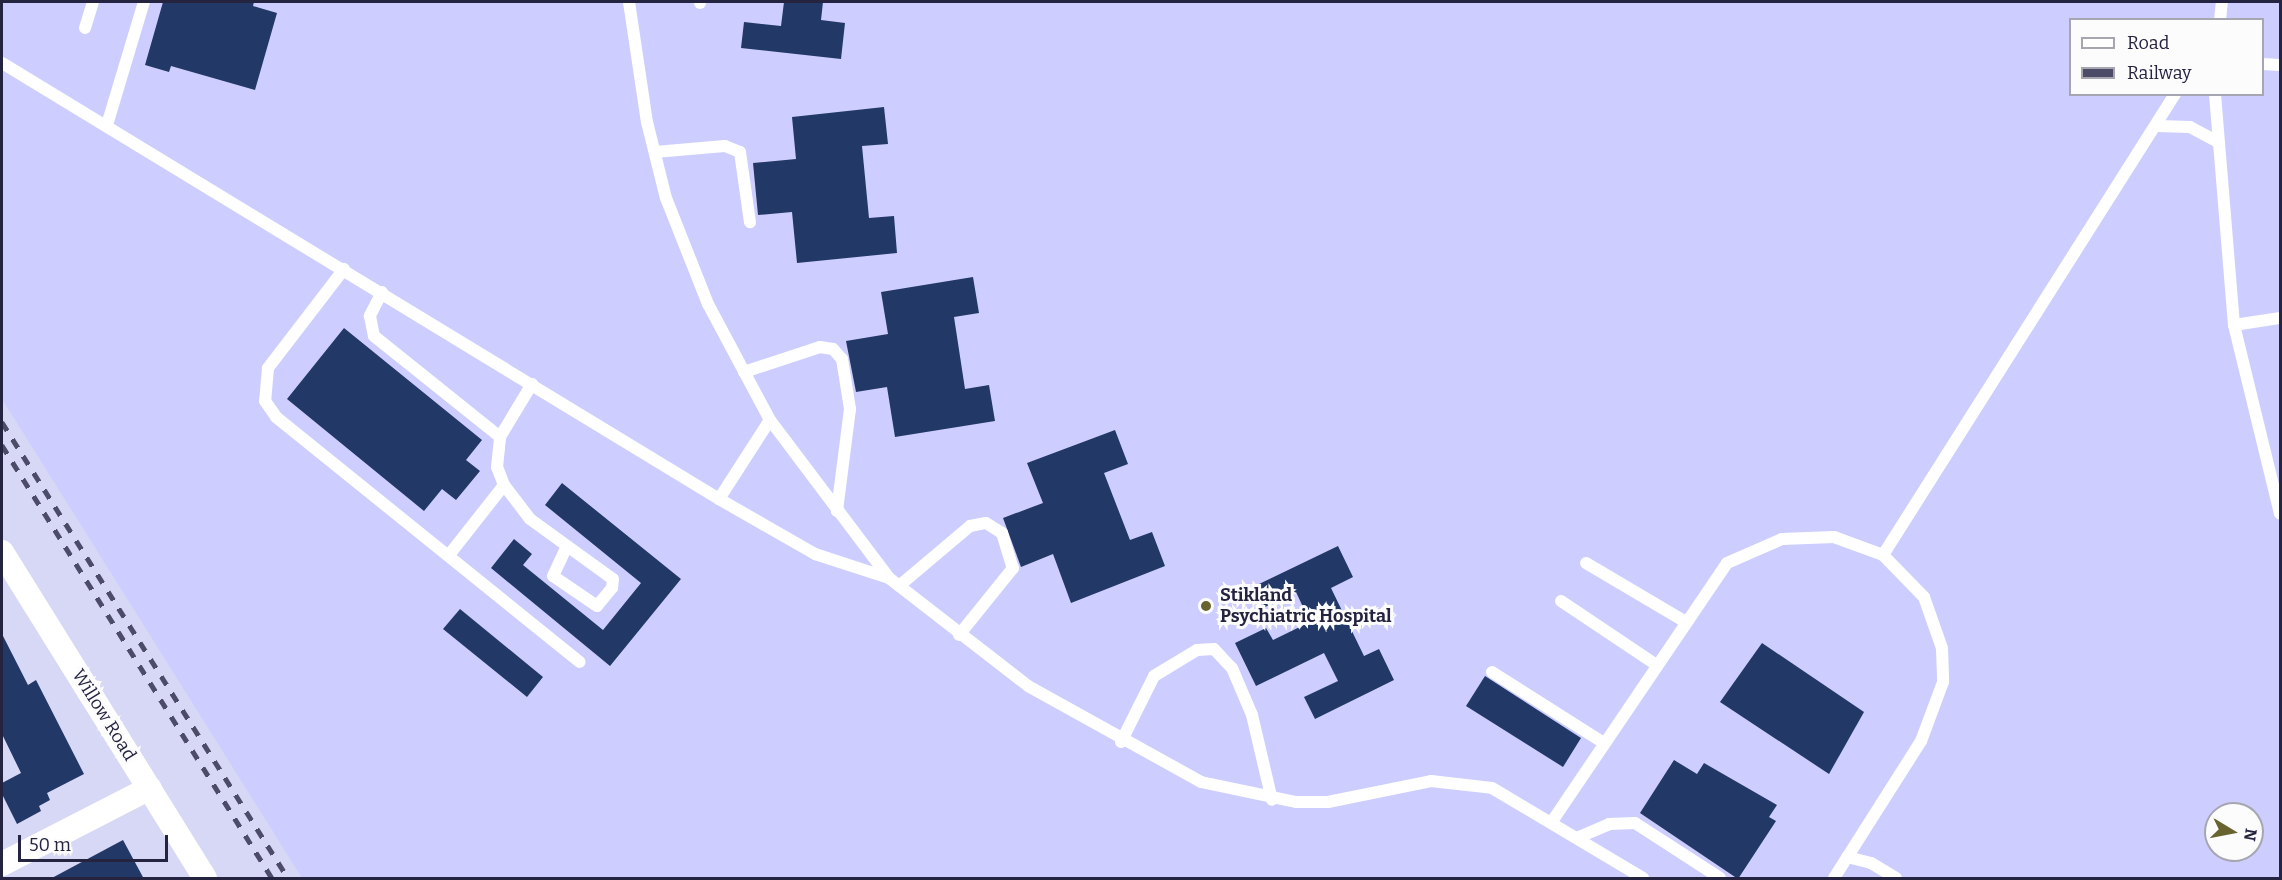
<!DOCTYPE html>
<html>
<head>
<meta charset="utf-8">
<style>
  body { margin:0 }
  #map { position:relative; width:2282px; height:880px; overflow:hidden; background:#d7d8f5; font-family:Bitter,serif }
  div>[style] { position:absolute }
  .built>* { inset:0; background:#cdceff }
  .building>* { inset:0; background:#223867 }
  .lane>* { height:12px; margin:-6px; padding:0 6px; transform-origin:6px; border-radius:6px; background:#fff }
  .street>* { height:24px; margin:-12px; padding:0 12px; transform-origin:12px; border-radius:12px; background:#fff }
  .rail>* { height:4.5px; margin-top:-2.25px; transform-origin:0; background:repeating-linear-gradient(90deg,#4d4c68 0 10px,transparent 0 20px) }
  .dots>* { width:16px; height:16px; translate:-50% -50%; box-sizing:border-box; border:3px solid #fcfcfc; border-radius:50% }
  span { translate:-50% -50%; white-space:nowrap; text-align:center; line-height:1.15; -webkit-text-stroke:6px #fcfcfc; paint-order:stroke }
  .poi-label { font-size:18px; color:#252440; font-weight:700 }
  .left { translate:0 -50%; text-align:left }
  .street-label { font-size:18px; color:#252440 }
  .frame { position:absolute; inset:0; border:3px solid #252440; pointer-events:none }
  .legend { position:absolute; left:2069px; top:18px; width:195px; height:78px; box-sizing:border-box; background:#fcfcfc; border:2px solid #a6a6b1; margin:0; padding:8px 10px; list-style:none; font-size:18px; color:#252440 }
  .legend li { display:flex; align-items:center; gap:12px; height:30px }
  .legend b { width:30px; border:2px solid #a6a6b1 }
  .north { position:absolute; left:2204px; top:802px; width:60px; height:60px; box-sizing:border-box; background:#fcfcfc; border:2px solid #a6a6b1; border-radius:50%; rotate:100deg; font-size:16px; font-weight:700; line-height:24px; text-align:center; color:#252440 }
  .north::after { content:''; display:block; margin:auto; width:21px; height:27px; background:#68632f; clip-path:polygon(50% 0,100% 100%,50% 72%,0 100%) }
  .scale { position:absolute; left:18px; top:835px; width:150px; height:27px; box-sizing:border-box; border:3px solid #252440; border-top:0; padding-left:8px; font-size:18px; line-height:21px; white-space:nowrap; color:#252440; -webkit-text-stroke:4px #fcfcfc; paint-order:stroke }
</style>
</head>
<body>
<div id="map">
  <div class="built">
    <div style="clip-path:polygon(evenodd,2px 2px,2280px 2px,2280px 878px,302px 878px,2px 399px,2px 2px,2070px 20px,2262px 20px,2262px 94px,2070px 94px,2070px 20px,2px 2px,2216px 814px,2252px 814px,2252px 850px,2216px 850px,2216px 814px)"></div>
  </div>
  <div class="building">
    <div style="clip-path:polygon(163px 2px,254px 2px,253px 6px,277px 13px,255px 90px,171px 66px,169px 72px,145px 65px)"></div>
    <div style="clip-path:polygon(784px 2px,823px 2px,821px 20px,845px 23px,841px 59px,741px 48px,744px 22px,781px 26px)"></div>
    <div style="clip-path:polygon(884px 107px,888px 144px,862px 146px,869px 218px,894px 216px,897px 253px,797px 263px,792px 212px,758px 215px,753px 163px,796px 159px,792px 117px)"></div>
    <div style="clip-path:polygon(973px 277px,979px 313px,954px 317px,965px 389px,989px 385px,995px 421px,895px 437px,887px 387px,856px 392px,846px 341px,888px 334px,881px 292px)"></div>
    <div style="clip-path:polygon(344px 328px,482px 440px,466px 460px,480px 471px,456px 500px,442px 489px,424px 511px,287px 399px)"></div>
    <div style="clip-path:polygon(1115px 430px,1128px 464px,1104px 473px,1130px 540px,1152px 532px,1165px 566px,1071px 603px,1053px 554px,1021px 567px,1003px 518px,1043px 503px,1027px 463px)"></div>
    <div style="clip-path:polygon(562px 483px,681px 579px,610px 666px,491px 568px,514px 539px,532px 554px,523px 565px,603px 630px,641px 583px,545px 505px)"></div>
    <div style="clip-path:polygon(1338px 546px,1353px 577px,1331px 588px,1364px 656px,1379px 649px,1394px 680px,1315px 719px,1304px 697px,1338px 681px,1324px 653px,1256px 686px,1235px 643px,1266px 628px,1273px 640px,1310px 622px,1296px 592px,1265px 607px,1255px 586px)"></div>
    <div style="clip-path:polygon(460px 609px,543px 677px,527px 697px,443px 629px)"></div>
    <div style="clip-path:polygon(2px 634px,28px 685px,36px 680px,84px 774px,47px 793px,50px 800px,39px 806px,41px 811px,17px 824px,2px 794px,2px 783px,21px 773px,2px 734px)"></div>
    <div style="clip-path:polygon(1762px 643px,1864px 712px,1829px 774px,1720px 702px)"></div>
    <div style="clip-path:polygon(1485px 676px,1581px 738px,1563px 767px,1466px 706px)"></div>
    <div style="clip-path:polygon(1674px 760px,1697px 774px,1704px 763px,1777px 805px,1769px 817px,1776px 821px,1738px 879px,1640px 813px)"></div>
    <div style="clip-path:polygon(123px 840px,144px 879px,50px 879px)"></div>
  </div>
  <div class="lane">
    <div style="left:629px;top:2px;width:121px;rotate:81.5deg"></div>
    <div style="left:647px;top:122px;width:78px;rotate:76deg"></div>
    <div style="left:666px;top:198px;width:114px;rotate:68.4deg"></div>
    <div style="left:708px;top:304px;width:132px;rotate:61.9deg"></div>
    <div style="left:770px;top:420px;width:198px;rotate:53deg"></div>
    <div style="left:889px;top:578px;width:176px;rotate:37.8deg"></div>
    <div style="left:1028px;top:686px;width:198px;rotate:29deg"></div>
    <div style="left:1201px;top:782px;width:97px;rotate:11.9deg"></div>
    <div style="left:1296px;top:802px;width:32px"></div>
    <div style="left:1328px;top:802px;width:105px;rotate:-11.5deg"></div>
    <div style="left:1431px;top:781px;width:61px;rotate:6.5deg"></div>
    <div style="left:1492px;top:788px;width:176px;rotate:30.8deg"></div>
    <div style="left:700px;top:3px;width:1px;rotate:-90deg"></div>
    <div style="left:2220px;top:20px;width:18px;rotate:-84deg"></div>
    <div style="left:85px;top:28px;width:27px;rotate:-73deg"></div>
    <div style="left:2px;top:63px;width:839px;rotate:31.3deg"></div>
    <div style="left:719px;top:499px;width:111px;rotate:29.8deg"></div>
    <div style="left:815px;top:554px;width:78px;rotate:18deg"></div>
    <div style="left:2262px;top:64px;width:18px;rotate:3deg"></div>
    <div style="left:2215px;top:94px;width:232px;rotate:85.3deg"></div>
    <div style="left:2234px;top:325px;width:194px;rotate:76.3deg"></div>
    <div style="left:107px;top:125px;width:128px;rotate:-73.3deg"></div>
    <div style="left:2158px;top:126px;width:32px;rotate:2deg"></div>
    <div style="left:2190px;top:127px;width:30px;rotate:28deg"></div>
    <div style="left:655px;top:152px;width:70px;rotate:-4.9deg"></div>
    <div style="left:725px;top:146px;width:16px;rotate:22deg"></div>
    <div style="left:740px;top:152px;width:71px;rotate:81.9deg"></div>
    <div style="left:344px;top:269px;width:125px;rotate:127.5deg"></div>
    <div style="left:268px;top:368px;width:33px;rotate:95deg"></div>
    <div style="left:265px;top:401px;width:19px;rotate:55deg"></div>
    <div style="left:276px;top:417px;width:390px;rotate:38.9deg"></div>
    <div style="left:382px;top:292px;width:27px;rotate:117deg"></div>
    <div style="left:370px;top:316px;width:20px;rotate:79deg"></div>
    <div style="left:374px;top:336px;width:161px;rotate:38.7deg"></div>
    <div style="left:2234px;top:325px;width:47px;rotate:-8.7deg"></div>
    <div style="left:744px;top:372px;width:80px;rotate:-18.2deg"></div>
    <div style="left:820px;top:347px;width:13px;rotate:9deg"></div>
    <div style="left:833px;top:349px;width:13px;rotate:48deg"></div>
    <div style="left:842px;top:359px;width:51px;rotate:80.9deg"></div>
    <div style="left:850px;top:409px;width:103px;rotate:97.3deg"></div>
    <div style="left:504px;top:485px;width:43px;rotate:52.6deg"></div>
    <div style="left:530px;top:519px;width:102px;rotate:35.9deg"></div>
    <div style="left:613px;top:579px;width:9px;rotate:96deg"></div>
    <div style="left:612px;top:588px;width:23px;rotate:130deg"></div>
    <div style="left:597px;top:606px;width:53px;rotate:-145.7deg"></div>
    <div style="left:553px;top:576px;width:33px;rotate:-65deg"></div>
    <div style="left:719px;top:499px;width:94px;rotate:-57.2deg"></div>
    <div style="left:449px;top:555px;width:89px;rotate:-51.8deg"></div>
    <div style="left:504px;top:485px;width:19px;rotate:-111deg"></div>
    <div style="left:497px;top:467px;width:30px;rotate:-84deg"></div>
    <div style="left:500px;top:437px;width:62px;rotate:-58.9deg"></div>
    <div style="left:1883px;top:555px;width:546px;rotate:-57.65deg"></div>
    <div style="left:1586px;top:563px;width:114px;rotate:30.6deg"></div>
    <div style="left:899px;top:586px;width:93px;rotate:-40.2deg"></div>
    <div style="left:970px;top:526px;width:16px;rotate:-11deg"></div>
    <div style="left:986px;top:523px;width:19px;rotate:32deg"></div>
    <div style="left:1002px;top:533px;width:37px;rotate:73deg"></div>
    <div style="left:1013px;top:568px;width:86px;rotate:128.9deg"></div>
    <div style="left:1561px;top:601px;width:113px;rotate:33.8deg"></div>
    <div style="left:1492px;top:672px;width:133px;rotate:32.4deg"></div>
    <div style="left:1121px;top:742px;width:74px;rotate:-63.4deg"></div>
    <div style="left:1154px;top:676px;width:50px;rotate:-31.2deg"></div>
    <div style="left:1197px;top:650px;width:17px;rotate:-3deg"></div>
    <div style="left:1214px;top:649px;width:26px;rotate:47deg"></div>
    <div style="left:1232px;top:668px;width:51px;rotate:66.9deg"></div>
    <div style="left:1252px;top:715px;width:87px;rotate:76.8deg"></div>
    <div style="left:1553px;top:820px;width:310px;rotate:-55.9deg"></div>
    <div style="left:1727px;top:563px;width:60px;rotate:-23.6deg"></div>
    <div style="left:1782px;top:539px;width:52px;rotate:-2.2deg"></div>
    <div style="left:1834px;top:537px;width:52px;rotate:20.2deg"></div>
    <div style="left:1883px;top:555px;width:59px;rotate:45.7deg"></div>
    <div style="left:1924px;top:597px;width:54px;rotate:70.6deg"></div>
    <div style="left:1942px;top:648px;width:34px;rotate:88deg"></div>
    <div style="left:1943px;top:682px;width:63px;rotate:110.4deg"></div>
    <div style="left:1921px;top:741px;width:162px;rotate:122.4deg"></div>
    <div style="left:1579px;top:837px;width:33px;rotate:-23deg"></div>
    <div style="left:1609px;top:824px;width:26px;rotate:-2deg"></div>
    <div style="left:1635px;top:823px;width:101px;rotate:32.9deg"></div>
    <div style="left:1847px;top:857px;width:25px;rotate:14deg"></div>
    <div style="left:1871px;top:863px;width:29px;rotate:31deg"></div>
  </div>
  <div class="street">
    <div style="left:2px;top:552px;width:384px;rotate:58.1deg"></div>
    <div style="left:2px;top:864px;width:166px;rotate:-27.2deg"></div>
  </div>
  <div class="rail">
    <div style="left:2px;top:422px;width:538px;rotate:57.9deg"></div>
    <div style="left:2px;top:445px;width:510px;rotate:58.05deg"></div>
  </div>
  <div class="dots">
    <div style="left:1206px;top:606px;background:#68632f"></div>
  </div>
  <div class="poi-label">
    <span class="left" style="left:1220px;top:606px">Stikland<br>Psychiatric Hospital</span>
  </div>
  <div class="street-label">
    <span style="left:104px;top:715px;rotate:58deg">Willow Road</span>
  </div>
  <div class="frame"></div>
  <ul class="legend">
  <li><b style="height:8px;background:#fff"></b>Road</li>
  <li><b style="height:8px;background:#4d4c68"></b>Railway</li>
  </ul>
  <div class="north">N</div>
  <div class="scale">50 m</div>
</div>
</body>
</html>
